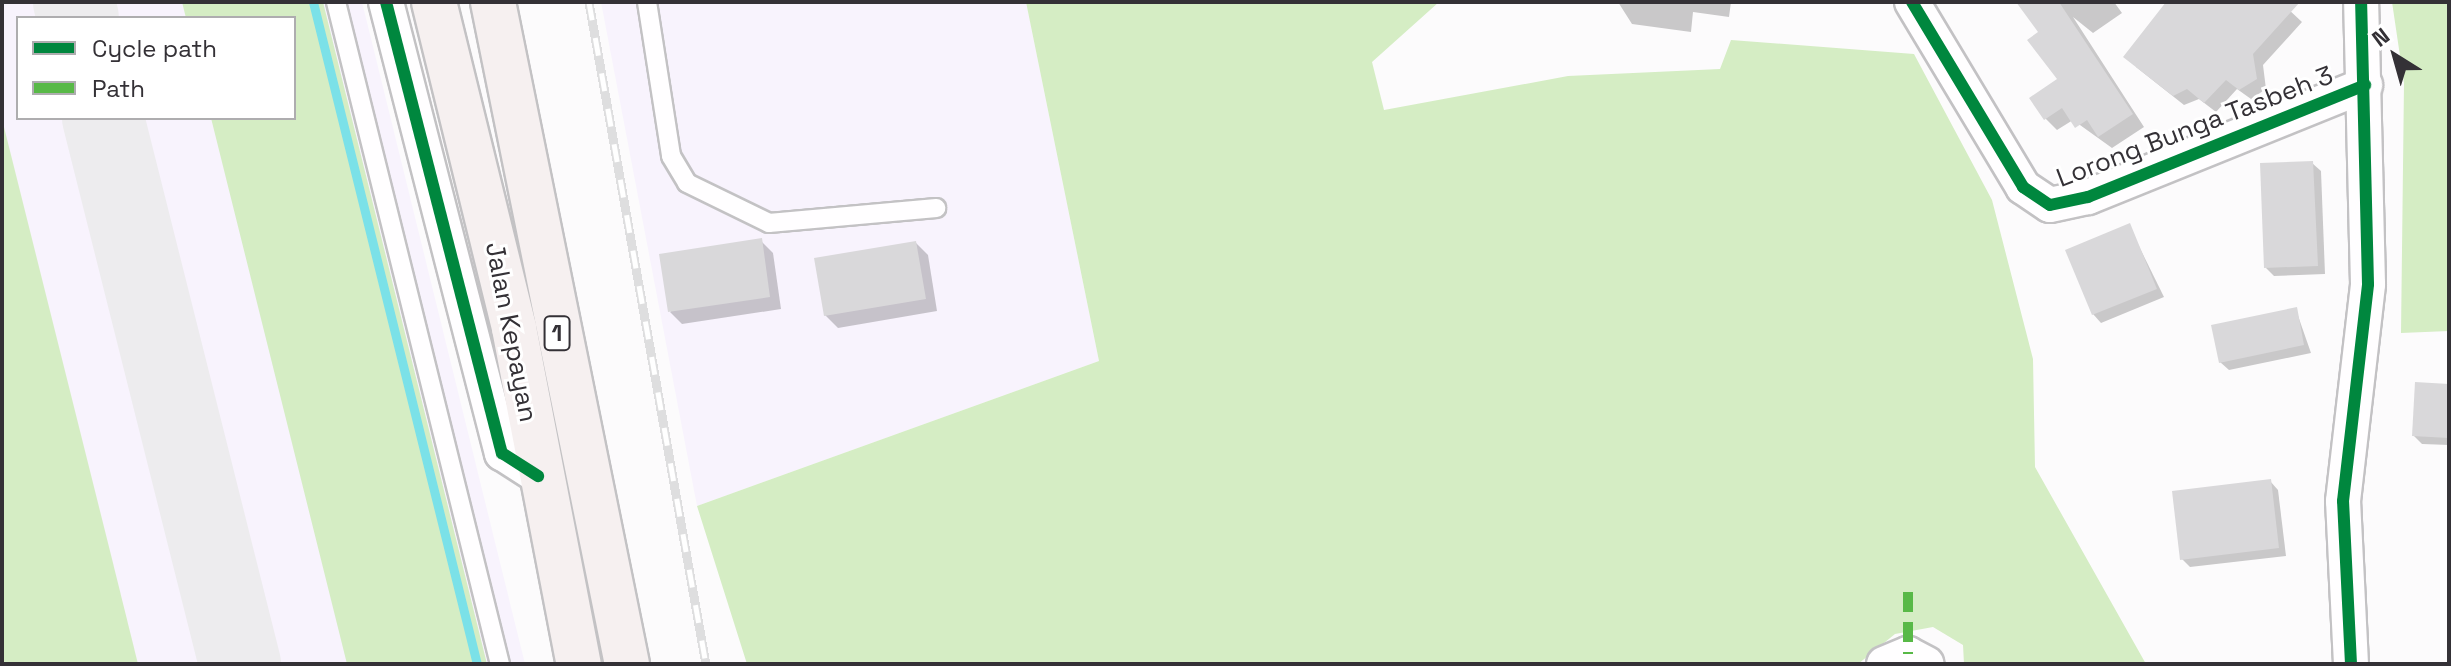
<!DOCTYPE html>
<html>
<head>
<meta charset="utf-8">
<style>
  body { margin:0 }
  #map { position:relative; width:2451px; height:666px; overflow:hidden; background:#fcfbfc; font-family:"Space Grotesk",sans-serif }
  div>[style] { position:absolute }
  .built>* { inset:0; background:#f8f3fd }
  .green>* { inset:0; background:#d5edc4 }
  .shadow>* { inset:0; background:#0003 }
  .stream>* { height:9px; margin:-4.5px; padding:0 4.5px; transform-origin:4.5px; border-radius:4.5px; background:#7be1e8 }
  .taxiway>* { height:82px; margin:-41px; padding:0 41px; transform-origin:41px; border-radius:41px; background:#edecee }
  .building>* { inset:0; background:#d9d8da }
  .roads { filter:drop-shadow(2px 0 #c3c2c4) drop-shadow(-2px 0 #c3c2c4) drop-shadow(0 2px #c3c2c4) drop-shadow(0 -2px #c3c2c4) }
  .service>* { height:18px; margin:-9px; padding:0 9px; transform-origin:9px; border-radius:9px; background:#fffeff }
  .minor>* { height:34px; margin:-17px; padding:0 17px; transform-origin:17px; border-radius:17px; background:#fffeff }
  .trunk>* { height:44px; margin:-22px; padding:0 22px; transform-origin:22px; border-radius:22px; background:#f6f0f0 }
  .rail>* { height:9px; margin-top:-4.5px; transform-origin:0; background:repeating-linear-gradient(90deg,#fff 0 18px,#dededf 0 36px); box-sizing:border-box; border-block:2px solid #dededf }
  .quiet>* { height:10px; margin-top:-5px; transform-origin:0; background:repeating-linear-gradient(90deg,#58b947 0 20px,transparent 0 30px) }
  .cycleway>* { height:12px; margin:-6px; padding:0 6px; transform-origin:6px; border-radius:6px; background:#00873e }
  span { translate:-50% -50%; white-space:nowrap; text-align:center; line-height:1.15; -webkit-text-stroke:6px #fff; paint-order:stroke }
  .shield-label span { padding:2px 6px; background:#fff; border:2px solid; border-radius:6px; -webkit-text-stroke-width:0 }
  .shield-label { font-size:24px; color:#343136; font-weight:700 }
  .street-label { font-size:26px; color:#343136 }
  .frame { position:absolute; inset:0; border:4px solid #343136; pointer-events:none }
  .legend { position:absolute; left:16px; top:16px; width:280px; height:104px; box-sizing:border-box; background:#fff; border:2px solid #aeadaf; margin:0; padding:10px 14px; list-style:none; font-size:24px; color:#343136 }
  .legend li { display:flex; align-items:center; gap:16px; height:40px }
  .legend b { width:40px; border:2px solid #aeadaf }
  .north { position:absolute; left:2355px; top:16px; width:80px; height:80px; -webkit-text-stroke:6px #fff; paint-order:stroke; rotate:323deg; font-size:22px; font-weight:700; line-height:32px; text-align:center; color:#343136 }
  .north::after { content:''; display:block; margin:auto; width:28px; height:36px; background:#343136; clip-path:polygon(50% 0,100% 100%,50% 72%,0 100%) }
</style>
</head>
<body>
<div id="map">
  <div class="built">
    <div style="clip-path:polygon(evenodd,2px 2px,362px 2px,525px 664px,2px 664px,2px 2px,18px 18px,294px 18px,294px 118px,18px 118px,18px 18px)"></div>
    <div style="clip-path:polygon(601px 2px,1026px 2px,1099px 361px,697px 506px)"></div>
  </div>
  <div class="green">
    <div style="clip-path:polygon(182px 2px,323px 2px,487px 664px,347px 664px,211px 118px,294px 118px,294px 18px,186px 18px)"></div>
    <div style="clip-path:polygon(1026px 2px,1439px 2px,1372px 62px,1384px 110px,1568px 76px,1720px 69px,1731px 40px,1914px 54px,1992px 200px,2033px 359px,2035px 467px,2146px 664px,2218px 664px,1964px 664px,1963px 645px,1933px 627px,1895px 634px,1858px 664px,747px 664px,697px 506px,1099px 361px)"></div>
    <div style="clip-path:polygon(2392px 2px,2449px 2px,2449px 331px,2401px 333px,2404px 83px)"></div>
    <div style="clip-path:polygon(2px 119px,110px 551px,138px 664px,2px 664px)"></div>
  </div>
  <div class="shadow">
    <div style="clip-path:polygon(1618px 2px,1731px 2px,1729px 17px,1693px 12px,1691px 32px,1632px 24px)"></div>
    <div style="clip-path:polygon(2027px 2px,2114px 2px,2122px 13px,2093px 33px,2073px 17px,2144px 127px,2112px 148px,2073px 120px,2057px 130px,2045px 118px,2060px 80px)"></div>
    <div style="clip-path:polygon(2197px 2px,2291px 2px,2286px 7px,2302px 22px,2263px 65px,2266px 89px,2251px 99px,2237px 89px,2216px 112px,2199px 99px,2184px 105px,2136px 67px)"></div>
    <div style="clip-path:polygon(2312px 163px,2321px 171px,2325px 274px,2274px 276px,2266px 268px)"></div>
    <div style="clip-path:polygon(2129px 226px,2164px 297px,2101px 323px,2093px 314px)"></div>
    <div style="clip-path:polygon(761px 241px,773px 253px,781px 309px,682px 324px,670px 312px)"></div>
    <div style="clip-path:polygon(916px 243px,928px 255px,937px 311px,838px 328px,825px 315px)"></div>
    <div style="clip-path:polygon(2296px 310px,2311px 353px,2229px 370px,2220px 362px)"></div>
    <div style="clip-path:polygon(2449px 386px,2449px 445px,2422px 444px,2414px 436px)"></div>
    <div style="clip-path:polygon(2270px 481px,2278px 490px,2286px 556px,2190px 567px,2182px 559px)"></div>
  </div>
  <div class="stream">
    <div style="left:313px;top:2px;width:682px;rotate:76.09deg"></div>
  </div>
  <div class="taxiway">
    <div style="left:74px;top:2px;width:16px;rotate:76deg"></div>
    <div style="left:103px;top:118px;width:563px;rotate:75.91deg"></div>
  </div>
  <div class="building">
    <div style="clip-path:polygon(2016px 2px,2059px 2px,2133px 114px,2098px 137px,2087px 120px,2075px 128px,2062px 108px,2044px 120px,2029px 98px,2057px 79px,2027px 40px,2038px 32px)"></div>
    <div style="clip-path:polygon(2166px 2px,2300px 2px,2253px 54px,2257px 79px,2239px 90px,2226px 80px,2204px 103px,2187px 89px,2173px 96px,2123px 57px)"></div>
    <div style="clip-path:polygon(2313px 161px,2318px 266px,2264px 268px,2260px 163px)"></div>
    <div style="clip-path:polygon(2130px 223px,2157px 289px,2092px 315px,2065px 250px)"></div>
    <div style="clip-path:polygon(762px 238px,770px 297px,668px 312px,659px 254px)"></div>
    <div style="clip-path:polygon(916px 241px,926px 299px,824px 316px,814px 258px)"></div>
    <div style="clip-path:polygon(2297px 307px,2304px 345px,2219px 363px,2211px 325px)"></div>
    <div style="clip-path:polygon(2415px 382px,2449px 384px,2449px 438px,2412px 436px)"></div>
    <div style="clip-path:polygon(2271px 479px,2279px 548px,2180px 560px,2172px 491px)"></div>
  </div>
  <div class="roads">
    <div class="service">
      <div style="left:336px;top:2px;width:682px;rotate:76.09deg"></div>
      <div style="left:647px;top:2px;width:156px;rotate:81.1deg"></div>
      <div style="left:671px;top:156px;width:31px;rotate:59deg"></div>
      <div style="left:687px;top:183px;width:91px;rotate:26deg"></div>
      <div style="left:769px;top:223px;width:168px;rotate:-5.1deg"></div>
    </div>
    <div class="minor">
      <div style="left:386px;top:2px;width:466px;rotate:75.6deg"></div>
      <div style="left:502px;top:453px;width:43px;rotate:32.6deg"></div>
      <div style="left:1912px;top:2px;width:216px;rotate:59deg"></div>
      <div style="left:2023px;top:187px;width:32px;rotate:34deg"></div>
      <div style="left:2050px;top:205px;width:39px;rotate:-12deg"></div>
      <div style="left:2088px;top:197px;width:299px;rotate:-22deg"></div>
      <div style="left:1884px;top:664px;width:26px;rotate:-23deg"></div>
      <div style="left:1908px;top:654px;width:21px;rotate:28deg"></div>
      <div style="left:2351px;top:664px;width:163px;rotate:-92.8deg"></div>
      <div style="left:2343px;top:501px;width:218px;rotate:-83.4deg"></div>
      <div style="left:2368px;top:284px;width:282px;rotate:-91.4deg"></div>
    </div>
    <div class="trunk">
      <div style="left:434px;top:2px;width:336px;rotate:76.2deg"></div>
      <div style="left:514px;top:328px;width:342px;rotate:79.1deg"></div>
      <div style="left:493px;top:2px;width:675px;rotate:78.56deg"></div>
    </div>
  </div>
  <div class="rail">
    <div style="left:589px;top:2px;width:672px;rotate:79.98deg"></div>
  </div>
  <div class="quiet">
    <div style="left:1908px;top:592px;width:62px;rotate:90deg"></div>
  </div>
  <div class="cycleway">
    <div style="left:386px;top:2px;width:466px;rotate:75.6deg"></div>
    <div style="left:502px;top:453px;width:43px;rotate:32.6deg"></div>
    <div style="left:1912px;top:2px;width:216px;rotate:59deg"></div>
    <div style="left:2023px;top:187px;width:32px;rotate:34deg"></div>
    <div style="left:2050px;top:205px;width:39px;rotate:-12deg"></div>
    <div style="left:2088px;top:197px;width:299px;rotate:-22deg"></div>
    <div style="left:2351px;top:664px;width:163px;rotate:-92.8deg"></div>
    <div style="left:2343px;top:501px;width:218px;rotate:-83.4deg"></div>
    <div style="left:2368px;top:284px;width:282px;rotate:-91.4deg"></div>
  </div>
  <div class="shield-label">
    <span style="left:557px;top:333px">1</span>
  </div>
  <div class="street-label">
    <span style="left:2195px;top:127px;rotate:-21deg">Lorong Bunga Tasbeh 3</span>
    <span style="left:511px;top:332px;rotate:79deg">Jalan Kepayan</span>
  </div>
  <div class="frame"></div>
  <ul class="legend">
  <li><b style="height:10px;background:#00873e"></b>Cycle path</li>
  <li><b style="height:10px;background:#58b947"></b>Path</li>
  </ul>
  <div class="north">N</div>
</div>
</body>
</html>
